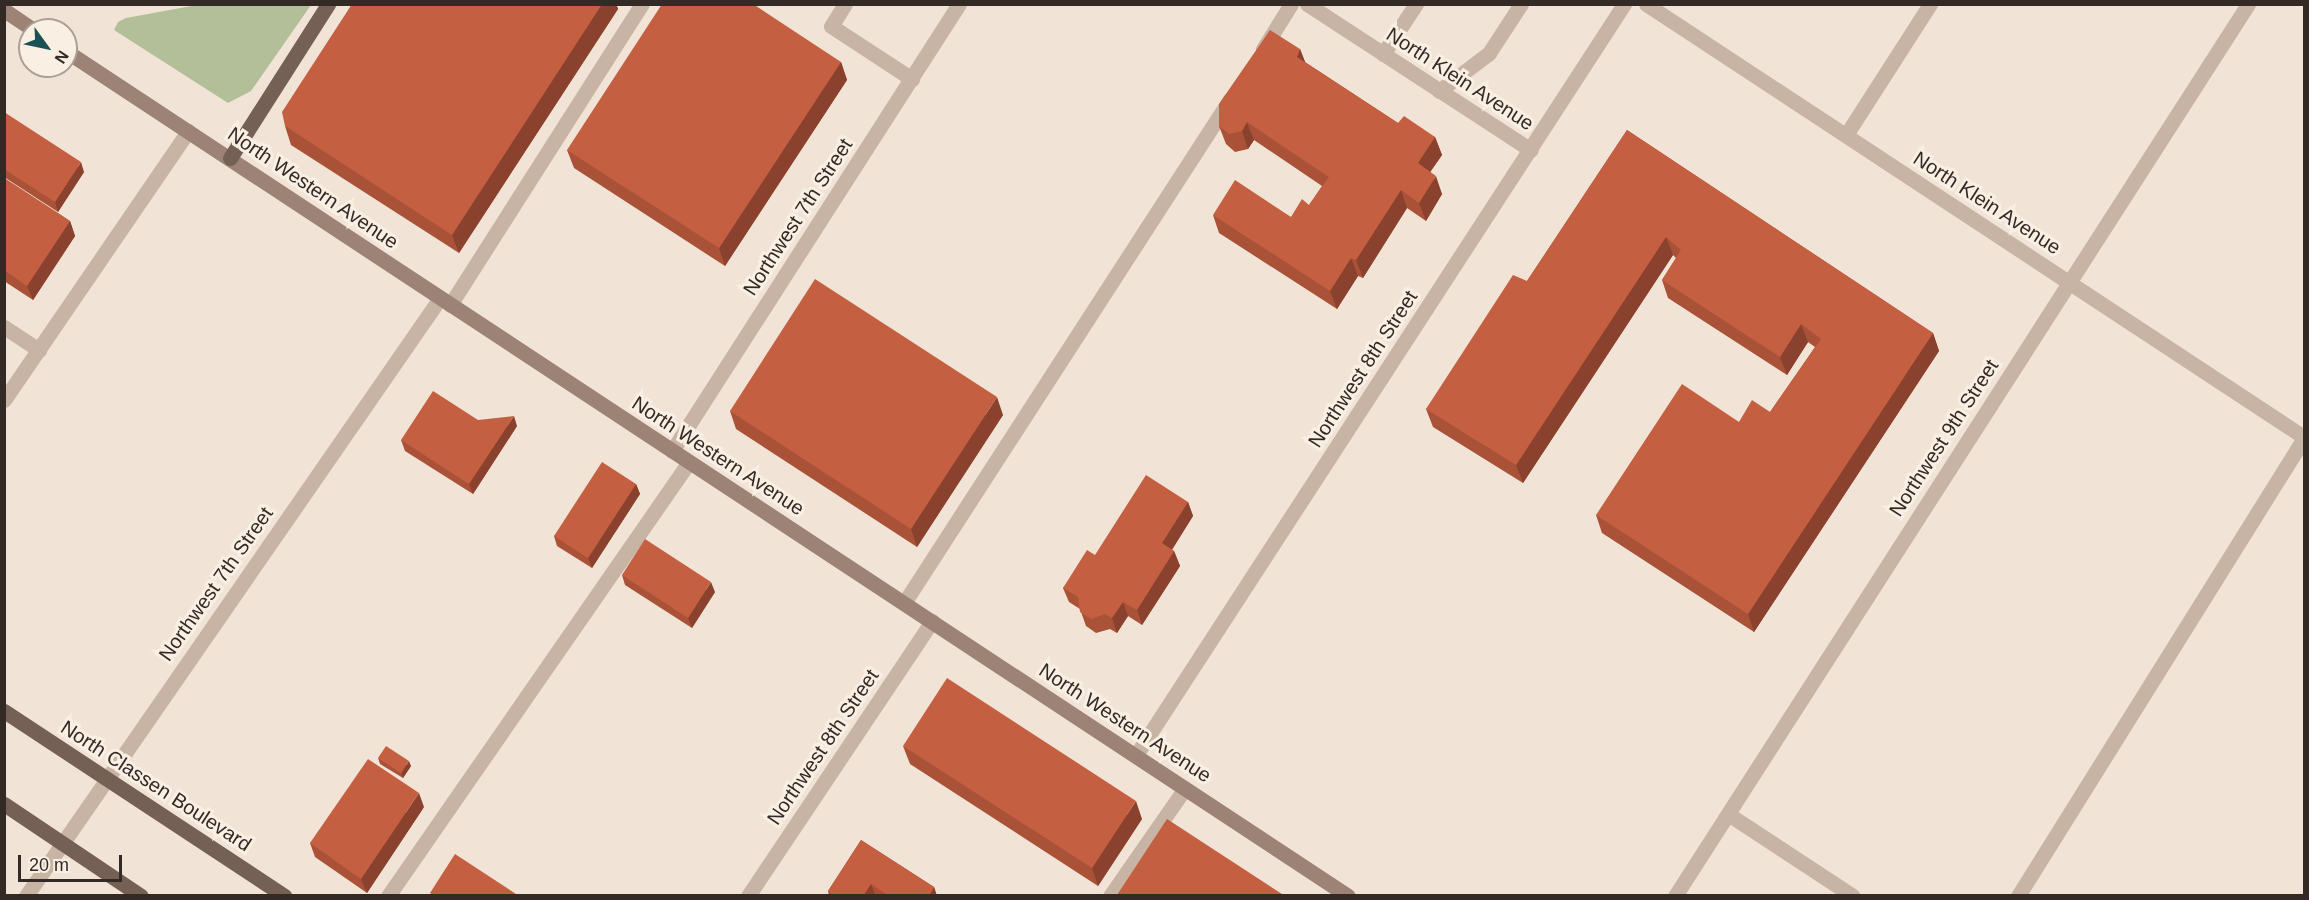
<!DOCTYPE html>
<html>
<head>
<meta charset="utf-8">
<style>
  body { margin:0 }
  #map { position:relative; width:2309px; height:900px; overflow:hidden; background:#f1e4d7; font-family:Arial,sans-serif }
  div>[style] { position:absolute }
  .green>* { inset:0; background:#b2bf98 }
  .service>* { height:15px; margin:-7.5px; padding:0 7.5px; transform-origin:7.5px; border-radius:7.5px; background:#c8b4a4 }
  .minor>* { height:15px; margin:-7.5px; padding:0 7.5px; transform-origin:7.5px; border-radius:7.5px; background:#c8b4a4 }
  .secondary>* { height:15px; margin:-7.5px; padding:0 7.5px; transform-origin:7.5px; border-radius:7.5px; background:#9c8375 }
  .primary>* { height:15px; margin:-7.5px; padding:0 7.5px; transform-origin:7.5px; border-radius:7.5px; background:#756056 }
  .wall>* { inset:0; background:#a95238 }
  .shaded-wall>* { inset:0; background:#8a422e }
  .building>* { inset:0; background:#c55f41 }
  span { translate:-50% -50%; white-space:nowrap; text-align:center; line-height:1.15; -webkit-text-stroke:6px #f9efe3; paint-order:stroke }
  .street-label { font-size:20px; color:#332a26 }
  .frame { position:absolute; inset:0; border:6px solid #332a26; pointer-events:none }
  .north { position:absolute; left:18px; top:18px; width:60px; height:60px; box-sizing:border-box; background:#f9efe3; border:2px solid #aaa097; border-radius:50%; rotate:123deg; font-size:16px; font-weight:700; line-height:24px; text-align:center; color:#332a26 }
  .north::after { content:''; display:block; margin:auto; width:21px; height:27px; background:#1c5154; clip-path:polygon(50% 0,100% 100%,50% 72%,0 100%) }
  .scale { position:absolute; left:18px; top:855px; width:104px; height:27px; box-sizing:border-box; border:3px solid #332a26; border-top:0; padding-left:8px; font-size:18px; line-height:21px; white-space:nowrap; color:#332a26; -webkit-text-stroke:4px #f9efe3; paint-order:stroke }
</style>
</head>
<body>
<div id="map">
  <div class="green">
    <div style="clip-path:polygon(197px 5px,197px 4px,311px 5px,251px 91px,228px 103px,114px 30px,118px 22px,126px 18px)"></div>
  </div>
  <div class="service">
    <div style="left:845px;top:4px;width:26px;rotate:122deg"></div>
    <div style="left:831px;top:26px;width:97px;rotate:33.2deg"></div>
    <div style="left:1263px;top:49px;width:53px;rotate:-58.1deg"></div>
    <div style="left:1383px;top:54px;width:60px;rotate:-56.6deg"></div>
    <div style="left:1439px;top:91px;width:63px;rotate:-37.2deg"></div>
    <div style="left:1489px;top:53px;width:59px;rotate:-56.9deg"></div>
    <div style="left:1846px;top:135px;width:156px;rotate:-57.3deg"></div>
    <div style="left:450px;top:305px;width:357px;rotate:-57.5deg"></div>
    <div style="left:4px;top:327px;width:42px;rotate:33.3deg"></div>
    <div style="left:4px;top:400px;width:326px;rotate:-55.6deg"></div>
    <div style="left:904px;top:603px;width:600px;rotate:-57.1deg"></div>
    <div style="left:1728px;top:814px;width:149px;rotate:33.3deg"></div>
    <div style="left:388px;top:896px;width:528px;rotate:-55.26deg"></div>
    <div style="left:1110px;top:896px;width:131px;rotate:-55.2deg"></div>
    <div style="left:2018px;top:896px;width:540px;rotate:-58.02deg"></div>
  </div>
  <div class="minor">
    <div style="left:1307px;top:4px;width:267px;rotate:33.1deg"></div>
    <div style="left:1646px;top:4px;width:788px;rotate:33.35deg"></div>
    <div style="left:672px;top:451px;width:531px;rotate:-57.3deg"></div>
    <div style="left:1136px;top:755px;width:896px;rotate:-56.98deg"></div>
    <div style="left:26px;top:896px;width:727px;rotate:-55.3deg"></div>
    <div style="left:748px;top:896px;width:331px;rotate:-56.2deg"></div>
    <div style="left:1675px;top:896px;width:1060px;rotate:-57.28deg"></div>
  </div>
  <div class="secondary">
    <div style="left:4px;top:10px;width:36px;rotate:34deg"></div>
    <div style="left:66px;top:51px;width:1535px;rotate:33.39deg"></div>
  </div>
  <div class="primary">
    <div style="left:230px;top:158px;width:183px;rotate:-57.5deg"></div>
    <div style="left:4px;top:711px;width:336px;rotate:33.4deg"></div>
    <div style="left:4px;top:804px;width:165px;rotate:33.9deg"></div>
  </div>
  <div class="wall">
    <div style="clip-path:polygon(352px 4px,616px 4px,618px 9px,459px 253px,291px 145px,285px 126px)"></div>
    <div style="clip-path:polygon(1300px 49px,1305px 62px,1398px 123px,1435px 137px,1442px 155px,1430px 172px,1442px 194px,1426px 221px,1407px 208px,1363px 278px,1358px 276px,1337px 309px,1219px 233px,1213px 215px,1291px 217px,1309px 205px,1322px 186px,1254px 140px,1248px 149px,1235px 152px,1226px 144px,1219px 126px)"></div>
    <div style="clip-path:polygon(841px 62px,847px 80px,725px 266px,574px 168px,567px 150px)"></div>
    <div style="clip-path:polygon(4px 112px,84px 172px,58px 212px,4px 177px)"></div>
    <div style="clip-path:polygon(1627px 130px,1933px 333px,1939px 351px,1754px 632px,1602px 533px,1596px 515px,1739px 422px,1770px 412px,1815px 347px,1808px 342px,1787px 375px,1668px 298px,1662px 280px,1676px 258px,1673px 255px,1523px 483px,1433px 427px,1426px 409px,1527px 281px)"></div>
    <div style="clip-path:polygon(4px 178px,70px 221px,75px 236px,33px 300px,4px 281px)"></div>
    <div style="clip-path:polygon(730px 411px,1003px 415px,917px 547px,736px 429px)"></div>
    <div style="clip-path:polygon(478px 420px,517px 426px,473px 494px,405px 451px,401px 440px)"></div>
    <div style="clip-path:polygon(636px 484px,640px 494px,592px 568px,557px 546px,554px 536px)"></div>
    <div style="clip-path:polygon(1188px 502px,1193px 516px,1172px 550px,1174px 551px,1180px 566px,1142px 625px,1128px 616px,1117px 633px,1110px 629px,1096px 633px,1086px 626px,1080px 609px,1069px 602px,1063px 588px,1095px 555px)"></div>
    <div style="clip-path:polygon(622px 575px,715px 592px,692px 628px,625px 585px)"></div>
    <div style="clip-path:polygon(903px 746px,1142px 819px,1098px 886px,910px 764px)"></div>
    <div style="clip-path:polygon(378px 758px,411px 766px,403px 778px,380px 764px)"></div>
    <div style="clip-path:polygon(424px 807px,367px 893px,315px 857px,310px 843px)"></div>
    <div style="clip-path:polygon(861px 840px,934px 887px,937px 896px,877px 896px,875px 894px,873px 896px,829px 896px,828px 891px)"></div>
  </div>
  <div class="shaded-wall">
    <div style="clip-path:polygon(602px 4px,616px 4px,618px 9px,459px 253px,452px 235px)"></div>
    <div style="clip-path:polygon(1300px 49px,1307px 67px,1297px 57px)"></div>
    <div style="clip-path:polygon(841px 62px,847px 80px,725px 266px,719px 248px)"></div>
    <div style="clip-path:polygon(1247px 122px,1254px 140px,1248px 149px,1242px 131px)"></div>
    <div style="clip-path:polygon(1435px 137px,1442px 155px,1424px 181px,1418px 163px)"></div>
    <div style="clip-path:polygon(81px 162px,84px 172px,58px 212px,55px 202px)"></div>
    <div style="clip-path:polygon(1436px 176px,1442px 194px,1426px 221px,1419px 203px)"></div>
    <div style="clip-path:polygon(1401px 190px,1407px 208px,1363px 278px,1356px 260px)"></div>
    <div style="clip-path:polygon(70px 221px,75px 236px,33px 300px,27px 286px)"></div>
    <div style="clip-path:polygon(1666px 237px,1673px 255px,1523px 483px,1516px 465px)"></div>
    <div style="clip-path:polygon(1351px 258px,1358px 276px,1337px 309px,1330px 291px)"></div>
    <div style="clip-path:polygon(1801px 324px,1808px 342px,1787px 375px,1780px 357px)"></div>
    <div style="clip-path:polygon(1933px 333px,1939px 351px,1754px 632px,1748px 614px)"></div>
    <div style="clip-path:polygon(997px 397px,1003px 415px,917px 547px,911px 529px)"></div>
    <div style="clip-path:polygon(514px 416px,517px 426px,473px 494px,469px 484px)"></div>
    <div style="clip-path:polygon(636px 484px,640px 494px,592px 568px,588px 558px)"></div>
    <div style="clip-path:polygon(1188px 502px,1193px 516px,1167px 557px,1162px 543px)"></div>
    <div style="clip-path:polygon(1174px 551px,1180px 566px,1142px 625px,1137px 610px)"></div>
    <div style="clip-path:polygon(711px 582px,715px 592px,692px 628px,688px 618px)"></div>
    <div style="clip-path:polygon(1123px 602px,1128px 616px,1117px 633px,1112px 618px)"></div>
    <div style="clip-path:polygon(409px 761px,411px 766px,403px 778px,401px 773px)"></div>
    <div style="clip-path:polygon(419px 793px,424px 807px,367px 893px,361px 879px)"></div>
    <div style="clip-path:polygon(1136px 801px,1142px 819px,1098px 886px,1092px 868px)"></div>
    <div style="clip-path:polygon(871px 884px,875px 894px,873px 896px,863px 896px)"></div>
    <div style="clip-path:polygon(934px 887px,937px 896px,929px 896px)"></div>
  </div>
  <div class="building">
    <div style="clip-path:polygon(352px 4px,602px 4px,452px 235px,285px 126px,282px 112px)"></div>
    <div style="clip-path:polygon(662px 4px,753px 4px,841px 62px,719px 248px,567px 150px)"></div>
    <div style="clip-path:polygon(1270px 30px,1300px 49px,1297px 57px,1398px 123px,1404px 116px,1435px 137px,1418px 163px,1436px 176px,1419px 203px,1401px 190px,1356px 260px,1351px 258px,1330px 291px,1213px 215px,1235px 180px,1291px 217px,1302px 199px,1309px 205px,1329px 177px,1247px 122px,1242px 131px,1229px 134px,1219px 126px,1219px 104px)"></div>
    <div style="clip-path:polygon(4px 112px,81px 162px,55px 202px,4px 169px)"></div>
    <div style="clip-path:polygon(1627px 130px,1933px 333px,1748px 614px,1596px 515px,1682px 384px,1739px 422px,1752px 400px,1770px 412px,1821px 339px,1801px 324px,1780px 357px,1662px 280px,1681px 250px,1666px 237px,1516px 465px,1426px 409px,1513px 275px,1527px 281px)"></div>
    <div style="clip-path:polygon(4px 178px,70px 221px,27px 286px,4px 270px)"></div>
    <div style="clip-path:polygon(815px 279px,997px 397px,911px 529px,730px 411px)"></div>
    <div style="clip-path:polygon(433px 391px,478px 420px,514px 416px,469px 484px,401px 440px)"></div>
    <div style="clip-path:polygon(602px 462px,636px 484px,588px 558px,554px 536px)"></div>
    <div style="clip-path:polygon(1146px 475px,1188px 502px,1162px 543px,1174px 551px,1137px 610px,1123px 602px,1112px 618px,1105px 614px,1091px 619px,1080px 612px,1078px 597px,1063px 588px,1087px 550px,1095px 555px)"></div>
    <div style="clip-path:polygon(645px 539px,711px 582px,688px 618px,622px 575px)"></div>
    <div style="clip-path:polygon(947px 678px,1136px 801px,1092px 868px,903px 746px)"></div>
    <div style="clip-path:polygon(386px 746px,409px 761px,401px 773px,378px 758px)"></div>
    <div style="clip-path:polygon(368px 759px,419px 793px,361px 879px,310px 843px)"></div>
    <div style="clip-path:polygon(1167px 819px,1285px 896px,1117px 895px)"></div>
    <div style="clip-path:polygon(861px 840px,934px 887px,929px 896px,889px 896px,871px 884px,863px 896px,834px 896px,828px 891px)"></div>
    <div style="clip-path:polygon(455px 854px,519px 896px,434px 896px,430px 893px)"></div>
  </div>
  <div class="street-label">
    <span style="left:1460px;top:79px;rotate:33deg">North Klein Avenue</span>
    <span style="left:313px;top:188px;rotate:34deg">North Western Avenue</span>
    <span style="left:1987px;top:203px;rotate:33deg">North Klein Avenue</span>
    <span style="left:798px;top:217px;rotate:-57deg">Northwest 7th Street</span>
    <span style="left:1363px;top:369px;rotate:-57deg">Northwest 8th Street</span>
    <span style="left:1944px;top:438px;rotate:-57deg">Northwest 9th Street</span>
    <span style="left:718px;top:456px;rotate:33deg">North Western Avenue</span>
    <span style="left:216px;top:584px;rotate:-55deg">Northwest 7th Street</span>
    <span style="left:1125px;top:723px;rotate:33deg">North Western Avenue</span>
    <span style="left:823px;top:747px;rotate:-56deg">Northwest 8th Street</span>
    <span style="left:156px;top:786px;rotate:33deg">North Classen Boulevard</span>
  </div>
  <div class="frame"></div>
  <div class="north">N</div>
  <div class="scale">20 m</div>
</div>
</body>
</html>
